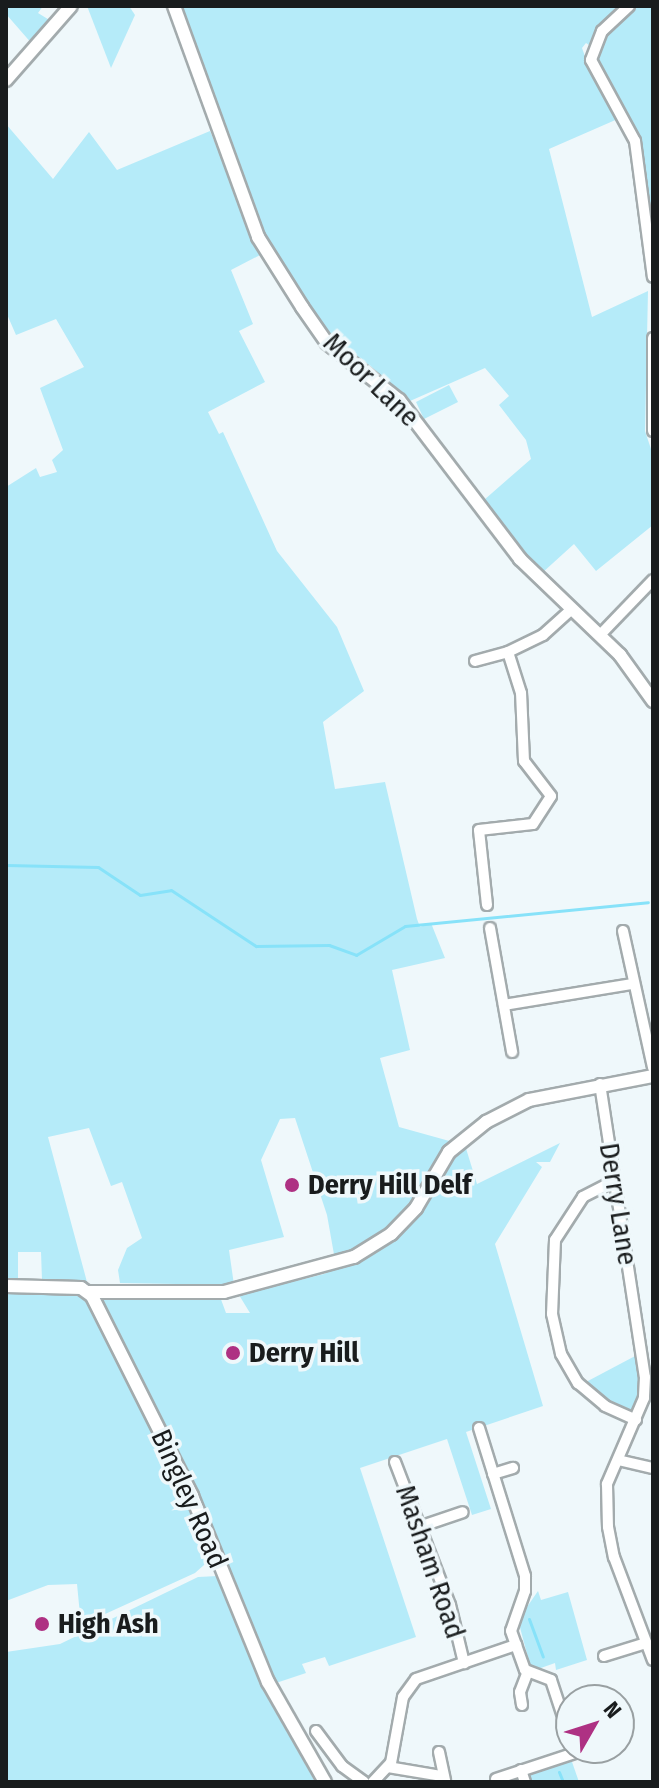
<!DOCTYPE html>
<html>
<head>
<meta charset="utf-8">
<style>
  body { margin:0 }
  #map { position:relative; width:659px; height:1788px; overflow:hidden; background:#eff8fb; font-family:"Fira Sans Condensed",sans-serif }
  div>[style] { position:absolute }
  .green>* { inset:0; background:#b5ebf9 }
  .stream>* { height:3px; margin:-1.5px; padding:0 1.5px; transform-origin:1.5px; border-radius:1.5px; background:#87e2f9 }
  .roads { filter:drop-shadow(2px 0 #a3abad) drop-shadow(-2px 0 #a3abad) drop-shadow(0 2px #a3abad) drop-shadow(0 -2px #a3abad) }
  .minor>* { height:10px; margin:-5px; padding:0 5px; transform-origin:5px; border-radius:5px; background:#fff }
  .tertiary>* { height:12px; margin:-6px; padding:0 6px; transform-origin:6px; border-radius:6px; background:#fff }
  .dots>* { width:22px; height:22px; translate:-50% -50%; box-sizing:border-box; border:4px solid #eff8fb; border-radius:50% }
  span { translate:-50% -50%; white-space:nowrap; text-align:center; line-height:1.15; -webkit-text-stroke:7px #eff8fb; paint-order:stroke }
  .street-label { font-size:28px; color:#191c1d }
  .poi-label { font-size:28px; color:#191c1d; font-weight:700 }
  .left { translate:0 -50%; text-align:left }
  .frame { position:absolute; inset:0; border:8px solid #191c1d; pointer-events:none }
  .north { position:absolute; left:555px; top:1684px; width:80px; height:80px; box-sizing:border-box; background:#eff8fb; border:2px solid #99a0a2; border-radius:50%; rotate:51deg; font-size:22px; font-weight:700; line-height:32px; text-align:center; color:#191c1d }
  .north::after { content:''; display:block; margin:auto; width:28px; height:36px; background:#ae3183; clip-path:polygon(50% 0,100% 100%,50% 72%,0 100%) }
</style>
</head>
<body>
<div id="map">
  <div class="green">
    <div style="clip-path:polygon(6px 6px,43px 6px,38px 13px,51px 21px,33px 45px,6px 14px)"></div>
    <div style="clip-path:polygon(87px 6px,129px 6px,135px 15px,111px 68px)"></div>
    <div style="clip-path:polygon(178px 6px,622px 6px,603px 23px,592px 47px,586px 43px,582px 48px,592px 76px,620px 118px,549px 149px,592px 317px,648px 291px,645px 431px,653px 455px,653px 525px,596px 571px,574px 544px,542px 573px,484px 500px,531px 459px,526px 440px,499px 405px,509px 396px,485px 368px,410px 401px,325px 338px,271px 250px)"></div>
    <div style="clip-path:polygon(634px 6px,653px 6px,653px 234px,640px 142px,595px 59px,607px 30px)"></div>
    <div style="clip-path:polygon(6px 124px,53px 179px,89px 132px,117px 170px,210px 131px,262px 254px,231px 270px,253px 324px,239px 331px,265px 382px,208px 412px,219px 434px,223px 432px,277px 551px,337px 627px,364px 691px,323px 722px,335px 789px,385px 782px,417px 919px,420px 927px,431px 923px,445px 958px,392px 970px,410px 1050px,380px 1058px,399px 1127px,453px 1142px,442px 1151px,416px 1208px,386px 1234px,335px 1260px,327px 1215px,295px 1118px,280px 1119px,261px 1160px,284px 1237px,229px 1250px,234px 1285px,120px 1283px,118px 1270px,127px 1248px,142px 1238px,122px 1182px,111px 1186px,89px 1128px,48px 1137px,87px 1282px,42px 1280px,41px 1252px,18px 1252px,18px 1282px,6px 1282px,6px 487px,36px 468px,40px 477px,57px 472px,52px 460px,63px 450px,40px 388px,84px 367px,56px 319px,16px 335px,6px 312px)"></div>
    <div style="clip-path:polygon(449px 385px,458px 402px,424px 419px,416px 402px)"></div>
    <div style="clip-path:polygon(464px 1142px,477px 1184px,560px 1143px,550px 1162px,536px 1162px,542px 1167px,495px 1244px,543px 1406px,466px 1432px,491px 1509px,472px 1515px,447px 1439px,360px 1468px,416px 1637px,329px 1666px,325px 1657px,302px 1664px,306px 1673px,276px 1683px,97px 1296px,219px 1294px,226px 1313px,250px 1313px,239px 1295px,324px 1274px,378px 1248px,413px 1220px)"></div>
    <div style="clip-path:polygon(6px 1293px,72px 1293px,89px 1299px,213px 1557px,195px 1573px,81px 1625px,77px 1584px,48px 1585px,6px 1601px)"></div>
    <div style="clip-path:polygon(637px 1355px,641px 1388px,632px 1411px,614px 1405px,586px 1382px)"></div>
    <div style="clip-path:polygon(218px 1576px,262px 1681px,315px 1782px,6px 1782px,6px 1652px,60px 1644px,198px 1577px)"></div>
    <div style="clip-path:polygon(538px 1591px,541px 1600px,568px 1592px,587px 1660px,556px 1670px,555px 1663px,538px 1669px,530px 1665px,518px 1620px)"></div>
    <div style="clip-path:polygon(571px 1759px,579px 1782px,531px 1782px,528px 1773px)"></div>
  </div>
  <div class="stream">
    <div style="left:6px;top:865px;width:92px;rotate:1.2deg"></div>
    <div style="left:98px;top:867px;width:50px;rotate:33.7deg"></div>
    <div style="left:140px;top:895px;width:31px;rotate:-9deg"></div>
    <div style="left:171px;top:890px;width:102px;rotate:33.4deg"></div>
    <div style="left:256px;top:946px;width:73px;rotate:-0.8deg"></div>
    <div style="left:329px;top:945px;width:29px;rotate:20deg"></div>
    <div style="left:356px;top:955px;width:57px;rotate:-30.6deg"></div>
    <div style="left:405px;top:926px;width:244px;rotate:-5.6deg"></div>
    <div style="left:529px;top:1619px;width:40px;rotate:69.8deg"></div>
    <div style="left:559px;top:1772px;width:11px;rotate:68deg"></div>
  </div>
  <div class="roads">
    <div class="minor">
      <div style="left:629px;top:6px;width:37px;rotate:137deg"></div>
      <div style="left:602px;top:31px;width:31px;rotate:111deg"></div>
      <div style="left:591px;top:60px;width:92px;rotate:61.5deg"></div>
      <div style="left:635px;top:141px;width:137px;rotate:82.5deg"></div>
      <div style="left:653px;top:338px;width:93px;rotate:90deg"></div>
      <div style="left:600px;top:635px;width:76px;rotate:-46.1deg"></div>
      <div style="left:475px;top:661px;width:34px;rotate:-15deg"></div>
      <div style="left:487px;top:905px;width:75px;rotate:-96.1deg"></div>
      <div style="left:479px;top:830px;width:54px;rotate:-6.3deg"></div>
      <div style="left:533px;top:824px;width:33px;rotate:-57deg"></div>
      <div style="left:551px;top:796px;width:44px;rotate:-127.6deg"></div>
      <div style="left:524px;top:761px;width:68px;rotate:-92.5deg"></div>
      <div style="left:521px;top:693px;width:43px;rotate:-107.6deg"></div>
      <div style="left:508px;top:652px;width:39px;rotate:-26deg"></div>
      <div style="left:543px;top:635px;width:39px;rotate:-42deg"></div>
      <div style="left:490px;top:928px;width:126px;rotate:79.9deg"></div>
      <div style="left:623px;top:931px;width:140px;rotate:77.6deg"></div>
      <div style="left:504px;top:1005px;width:130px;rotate:-9.3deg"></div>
      <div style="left:600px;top:1084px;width:296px;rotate:81.3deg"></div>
      <div style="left:645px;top:1377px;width:21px;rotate:93deg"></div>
      <div style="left:644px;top:1398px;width:94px;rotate:113.3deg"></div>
      <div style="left:607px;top:1484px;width:43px;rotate:88.7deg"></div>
      <div style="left:608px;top:1527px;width:31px;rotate:79deg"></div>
      <div style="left:614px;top:1557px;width:110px;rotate:69.3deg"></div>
      <div style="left:614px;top:1181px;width:35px;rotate:153deg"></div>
      <div style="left:583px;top:1197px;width:51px;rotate:123.1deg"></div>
      <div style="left:555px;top:1240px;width:74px;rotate:92.3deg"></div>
      <div style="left:552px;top:1314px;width:41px;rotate:77.3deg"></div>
      <div style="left:561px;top:1354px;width:34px;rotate:60deg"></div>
      <div style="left:578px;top:1383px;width:35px;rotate:40deg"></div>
      <div style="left:605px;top:1406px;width:34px;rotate:24deg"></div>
      <div style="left:479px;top:1428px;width:155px;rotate:72.7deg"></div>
      <div style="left:525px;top:1576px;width:15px;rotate:90deg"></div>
      <div style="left:525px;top:1591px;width:42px;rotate:109.3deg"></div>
      <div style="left:511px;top:1631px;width:41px;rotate:70.3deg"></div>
      <div style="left:525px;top:1670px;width:28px;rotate:21deg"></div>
      <div style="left:551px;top:1680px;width:64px;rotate:71.8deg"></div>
      <div style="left:618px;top:1460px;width:36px;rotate:13deg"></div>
      <div style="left:395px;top:1462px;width:153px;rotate:69deg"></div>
      <div style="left:450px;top:1605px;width:60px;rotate:76.4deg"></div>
      <div style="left:493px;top:1474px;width:21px;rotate:-17deg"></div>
      <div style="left:419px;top:1527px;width:46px;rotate:-18.8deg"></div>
      <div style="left:604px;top:1656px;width:44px;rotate:-17.2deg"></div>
      <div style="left:522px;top:1705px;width:13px;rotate:-99deg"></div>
      <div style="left:520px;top:1692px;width:22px;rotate:-69deg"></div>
      <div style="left:316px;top:1731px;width:44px;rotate:53.4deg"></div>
      <div style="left:342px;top:1766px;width:27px;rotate:36deg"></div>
      <div style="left:439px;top:1752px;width:30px;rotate:78deg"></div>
      <div style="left:388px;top:1767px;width:55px;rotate:9.5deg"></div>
      <div style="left:521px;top:1770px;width:13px;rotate:72deg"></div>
      <div style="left:496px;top:1779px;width:83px;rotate:-18.2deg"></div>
      <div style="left:575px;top:1753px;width:5px;rotate:-112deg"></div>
      <div style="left:373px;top:1782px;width:26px;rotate:-47deg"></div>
      <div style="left:391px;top:1763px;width:67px;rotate:-79.7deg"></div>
      <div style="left:403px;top:1697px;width:22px;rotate:-54deg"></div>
      <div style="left:416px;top:1679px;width:106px;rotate:-18.8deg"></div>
    </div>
    <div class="tertiary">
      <div style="left:174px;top:6px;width:246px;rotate:70deg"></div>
      <div style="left:258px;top:237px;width:83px;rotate:57.8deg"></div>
      <div style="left:302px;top:307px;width:44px;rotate:55.2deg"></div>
      <div style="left:327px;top:343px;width:92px;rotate:38.4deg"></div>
      <div style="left:399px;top:400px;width:200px;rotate:52.7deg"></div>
      <div style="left:520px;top:559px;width:139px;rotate:43.8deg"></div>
      <div style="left:620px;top:655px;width:57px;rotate:54.3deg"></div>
      <div style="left:6px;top:80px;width:98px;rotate:-48.7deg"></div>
      <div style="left:6px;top:1286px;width:75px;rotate:1.5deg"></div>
      <div style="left:81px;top:1288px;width:14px;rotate:36deg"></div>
      <div style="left:92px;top:1296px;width:224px;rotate:63.4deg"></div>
      <div style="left:192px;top:1496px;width:201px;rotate:67.8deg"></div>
      <div style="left:268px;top:1682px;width:115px;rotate:60.3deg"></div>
      <div style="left:88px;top:1292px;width:136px"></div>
      <div style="left:224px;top:1292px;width:135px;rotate:-15.1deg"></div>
      <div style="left:354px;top:1257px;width:44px;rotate:-31.9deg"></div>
      <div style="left:391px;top:1234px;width:36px;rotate:-46deg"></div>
      <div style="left:416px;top:1208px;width:65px;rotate:-59.5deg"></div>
      <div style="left:449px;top:1152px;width:48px;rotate:-39deg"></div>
      <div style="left:486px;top:1122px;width:48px;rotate:-27.1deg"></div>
      <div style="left:529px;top:1100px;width:126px;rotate:-11deg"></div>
    </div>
  </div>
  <div class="dots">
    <div style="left:292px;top:1185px;background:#ae3183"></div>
    <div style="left:233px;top:1353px;background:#ae3183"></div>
    <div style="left:42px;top:1624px;background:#ae3183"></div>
  </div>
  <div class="street-label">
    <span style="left:371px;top:380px;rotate:44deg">Moor Lane</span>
    <span style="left:618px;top:1204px;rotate:81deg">Derry Lane</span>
    <span style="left:189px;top:1499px;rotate:66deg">Bingley Road</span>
    <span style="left:430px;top:1562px;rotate:71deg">Masham Road</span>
  </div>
  <div class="poi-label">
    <span class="left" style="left:308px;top:1185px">Derry Hill Delf</span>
    <span class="left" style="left:249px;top:1353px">Derry Hill</span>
    <span class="left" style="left:58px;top:1624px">High Ash</span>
  </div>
  <div class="frame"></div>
  <div class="north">N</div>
</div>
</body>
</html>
